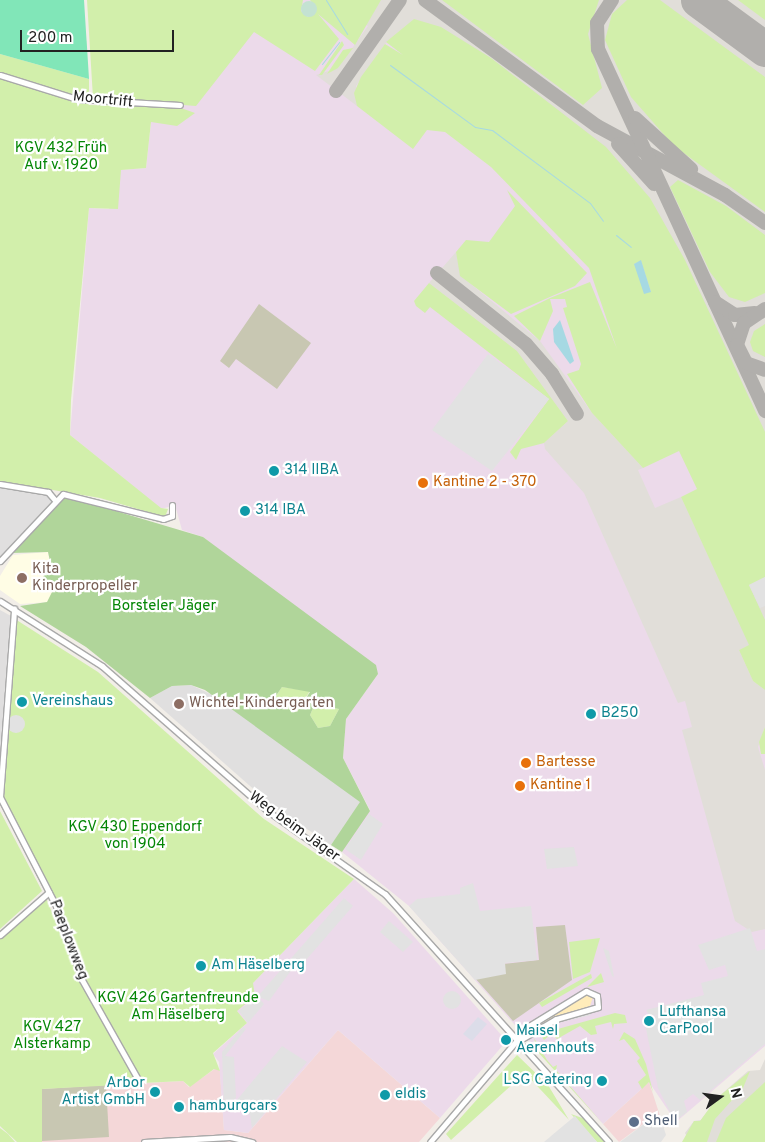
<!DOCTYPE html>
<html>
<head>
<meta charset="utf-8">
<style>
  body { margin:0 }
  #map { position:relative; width:765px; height:1142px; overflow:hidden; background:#f2eee8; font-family:Overpass,sans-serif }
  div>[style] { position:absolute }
  .residential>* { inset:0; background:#e0dfdf }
  .commercial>* { inset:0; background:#f4d7d8 }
  .industrial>* { inset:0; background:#ecdaea }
  .education>* { inset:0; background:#fffde5 }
  .airport>* { inset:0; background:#e1ded9 }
  .construction>* { inset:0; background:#c8c7b2 }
  .grass>* { inset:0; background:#d2efab }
  .forest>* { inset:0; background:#b0d59a }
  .wetland>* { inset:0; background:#c4e2d2 }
  .round { border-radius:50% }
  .sand>* { inset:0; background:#ffecba }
  .pitch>* { inset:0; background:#81e6b8 }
  .parking>* { inset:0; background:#e2e2e2 }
  .plaza>* { inset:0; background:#dcdde9 }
  .water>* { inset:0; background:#a6d9e3 }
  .stream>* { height:1px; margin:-0.5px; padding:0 0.5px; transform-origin:0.5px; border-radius:0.5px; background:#a6d9e3 }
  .taxiway>* { height:14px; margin:-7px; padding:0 7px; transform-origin:7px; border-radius:7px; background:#b1afac }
  .runway>* { height:35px; margin:-17.5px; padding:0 17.5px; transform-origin:17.5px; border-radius:17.5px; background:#b1afac }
  .roads { filter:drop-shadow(1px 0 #a9a9a9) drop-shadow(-1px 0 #a9a9a9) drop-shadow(0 1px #a9a9a9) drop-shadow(0 -1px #a9a9a9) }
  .minor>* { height:5px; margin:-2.5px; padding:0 2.5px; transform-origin:2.5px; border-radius:2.5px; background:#fff }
  .dots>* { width:14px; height:14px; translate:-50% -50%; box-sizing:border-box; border:2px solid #fff; border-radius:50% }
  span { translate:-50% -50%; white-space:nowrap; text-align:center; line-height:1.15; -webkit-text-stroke:4.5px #fff; paint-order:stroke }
  .street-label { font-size:15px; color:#222 }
  .park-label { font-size:15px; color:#048605 }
  .culture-label { font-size:15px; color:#0d838f }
  .left { translate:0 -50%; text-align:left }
  .right { translate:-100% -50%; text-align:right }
  .food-label { font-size:15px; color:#c56008 }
  .education-label { font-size:15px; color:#785e54 }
  .service-label { font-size:15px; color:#4e5e75 }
  .north { position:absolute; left:695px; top:1072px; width:50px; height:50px; -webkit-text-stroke:4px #fff; paint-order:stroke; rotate:76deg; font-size:14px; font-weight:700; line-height:20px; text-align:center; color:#222 }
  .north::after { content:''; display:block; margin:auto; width:18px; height:22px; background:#222; clip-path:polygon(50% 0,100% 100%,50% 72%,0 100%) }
  .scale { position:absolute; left:20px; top:30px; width:154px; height:22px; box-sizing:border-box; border:2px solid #222; border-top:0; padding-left:6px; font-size:15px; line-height:18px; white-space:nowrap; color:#222; -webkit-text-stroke:4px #fff; paint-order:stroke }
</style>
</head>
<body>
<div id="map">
  <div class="residential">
    <div style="clip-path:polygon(0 481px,47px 489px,51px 502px,0 558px)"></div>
    <div style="clip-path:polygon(0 610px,11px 616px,0 767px)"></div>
    <div style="clip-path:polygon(191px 685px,217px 697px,361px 802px,331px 845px,274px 807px,150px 698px,172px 686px)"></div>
  </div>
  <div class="commercial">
    <div style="clip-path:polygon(338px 1030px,440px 1118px,419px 1142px,42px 1142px,42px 1089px,183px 1081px,189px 1087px,216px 1068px,220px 1071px,224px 1130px,248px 1133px)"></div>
    <div style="clip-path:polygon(649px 1082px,662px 1122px,646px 1122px,619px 1142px,603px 1124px)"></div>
  </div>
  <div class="industrial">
    <div style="clip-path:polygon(294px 0,319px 0,352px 14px,405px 52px,570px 222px,687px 445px,765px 636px,765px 1046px,676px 1122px,649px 1082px,603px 1124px,409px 906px,342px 852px,370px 810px,343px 758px,346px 719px,378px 674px,203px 537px,182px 530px,175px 505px,161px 509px,70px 435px,89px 208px,109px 209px,120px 170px,146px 168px,151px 122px,184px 102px,222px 46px)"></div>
    <div style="clip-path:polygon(354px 879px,393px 913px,504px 1038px,504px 1044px,440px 1118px,338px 1030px,248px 1133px,224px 1130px,219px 1062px,213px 1054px,247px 1023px,237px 1011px,253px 983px)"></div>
  </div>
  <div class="education">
    <div style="clip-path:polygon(48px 552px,54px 590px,48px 602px,20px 604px,0 590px,0 576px,13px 555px)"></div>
  </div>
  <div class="airport">
    <div style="clip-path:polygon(319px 0,765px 0,765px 636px,740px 560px,570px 222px,384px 81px,405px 52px,388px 40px,356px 86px,357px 106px,316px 75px,338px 68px,368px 26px)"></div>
    <div style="clip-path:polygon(456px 252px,461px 276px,540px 341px,592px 413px,643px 468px,638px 470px,655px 508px,681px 497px,750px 645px,739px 650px,753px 681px,765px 690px,765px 727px,758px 747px,765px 770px,765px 929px,752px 932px,735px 921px,682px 730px,692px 727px,685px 701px,678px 703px,584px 493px,545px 449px,544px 443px,568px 421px,517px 351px,429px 283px)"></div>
    <div style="clip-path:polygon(765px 1059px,765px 1142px,690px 1142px,685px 1133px,694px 1121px,701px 1120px,717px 1098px,748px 1071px,760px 1070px)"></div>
  </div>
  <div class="construction">
    <div style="clip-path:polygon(259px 304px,311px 343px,277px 389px,236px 359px,229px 368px,220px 361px)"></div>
    <div style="clip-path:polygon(565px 925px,572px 980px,513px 1021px,466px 968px,539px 960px,536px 927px)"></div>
    <div style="clip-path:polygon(106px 1085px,109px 1137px,42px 1141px,42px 1089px)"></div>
  </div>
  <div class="grass">
    <div style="clip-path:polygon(87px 0,303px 0,301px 11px,308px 17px,313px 4px,310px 0,381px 0,355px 45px,318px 14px,339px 39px,315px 71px,254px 32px,196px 106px,93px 98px)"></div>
    <div style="clip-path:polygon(442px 0,599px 0,588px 34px,602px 88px,583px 105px)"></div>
    <div style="clip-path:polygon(627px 0,660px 0,765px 77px,765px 212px,674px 146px,631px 97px,605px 40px,612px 14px)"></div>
    <div style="clip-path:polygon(738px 0,765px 0,765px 20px)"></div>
    <div style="clip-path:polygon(evenodd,414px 19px,441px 27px,491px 58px,606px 147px,650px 198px,685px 260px,765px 432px,765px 577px,749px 585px,765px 620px,765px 690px,753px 681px,739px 650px,749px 645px,681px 497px,697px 489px,679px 451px,643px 468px,592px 413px,567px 374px,579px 370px,581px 364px,563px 308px,567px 307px,565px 299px,550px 299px,553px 311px,540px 341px,514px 316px,550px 298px,590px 282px,617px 349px,589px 268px,491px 167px,445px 132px,427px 130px,413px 149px,357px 106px,354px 93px,361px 77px,385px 44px,403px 55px,386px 42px,414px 19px,641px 261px,651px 292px,634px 264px,641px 261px)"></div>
    <div style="clip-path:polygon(342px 41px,344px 45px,322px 75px,319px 75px)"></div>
    <div style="clip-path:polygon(353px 48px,338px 68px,327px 74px,343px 50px)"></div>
    <div style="clip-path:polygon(0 54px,89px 79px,89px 105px,178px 107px,195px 113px,177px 126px,151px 122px,146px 168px,121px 170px,118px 209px,89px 208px,71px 400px,70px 435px,161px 508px,168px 509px,165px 517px,100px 498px,0 481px)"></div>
    <div style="clip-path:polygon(678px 180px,726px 206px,765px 235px,765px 293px,745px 302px,729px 297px,710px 272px,670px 187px)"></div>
    <div style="clip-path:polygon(507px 190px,587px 273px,575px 286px,511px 314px,460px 276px,456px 252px,466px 240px,489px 242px,515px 206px)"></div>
    <div style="clip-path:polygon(429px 283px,517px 351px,568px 421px,544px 443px,521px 449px,516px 460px,510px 452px,549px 399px,430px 307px,425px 313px,416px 306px,414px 301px)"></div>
    <div style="clip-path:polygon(765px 324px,765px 357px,753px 351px,750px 342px,754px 331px)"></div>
    <div style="clip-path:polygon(15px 619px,98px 672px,264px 819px,354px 879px,253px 983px,255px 996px,237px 1011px,247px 1023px,213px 1053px,220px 1071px,214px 1069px,190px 1087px,183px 1081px,143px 1083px,85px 980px,59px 905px,4px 797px)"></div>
    <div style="clip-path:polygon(282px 687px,310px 691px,296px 712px,271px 703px)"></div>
    <div style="clip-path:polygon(324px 706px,339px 709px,330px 726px,318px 728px,310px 715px,313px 708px)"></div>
    <div style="clip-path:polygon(765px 727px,765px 754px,761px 754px,759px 742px)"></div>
    <div style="clip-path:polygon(0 811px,42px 891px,0 929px)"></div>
    <div style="clip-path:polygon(46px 898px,80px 981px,137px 1084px,42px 1089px,42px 1142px,17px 1142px,0 1126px,0 939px)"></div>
    <div style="clip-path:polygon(600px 938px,590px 972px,573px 979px,569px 942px)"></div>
    <div style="clip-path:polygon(601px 973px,604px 982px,587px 987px)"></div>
    <div style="clip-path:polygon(591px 974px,592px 978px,542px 1007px,539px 1003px)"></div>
    <div style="clip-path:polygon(615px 1013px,625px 1015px,627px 1023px,614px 1024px,613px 1029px,611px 1022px,595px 1026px,597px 1034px,591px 1035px,580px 1026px,557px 1039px,551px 1034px,544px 1040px,540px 1034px)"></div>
    <div style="clip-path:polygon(624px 1032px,635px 1039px,646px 1064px,653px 1092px,649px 1082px,642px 1089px,638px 1082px,646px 1075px,637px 1061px,640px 1058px,624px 1039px,619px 1041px)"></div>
    <div style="clip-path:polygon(534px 1038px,547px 1060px,553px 1067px,557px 1065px,556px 1070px,603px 1124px,537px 1051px)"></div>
    <div style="clip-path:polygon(517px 1055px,548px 1085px,569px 1120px,525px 1073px,451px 1140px,446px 1134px)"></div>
    <div style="clip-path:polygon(750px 1071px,743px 1088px,715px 1119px,707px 1142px,682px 1142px,694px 1121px,700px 1121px,717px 1098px)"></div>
    <div style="clip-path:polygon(765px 1082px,765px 1142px,716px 1142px,726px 1118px)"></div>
    <div style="clip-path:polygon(571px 1114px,585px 1119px,605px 1142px,597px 1142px)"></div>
    <div style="clip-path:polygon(0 1128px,8px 1134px,15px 1142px,0 1142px)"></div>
  </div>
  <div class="forest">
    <div style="clip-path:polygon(evenodd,62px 495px,203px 537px,376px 665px,378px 674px,346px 719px,343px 758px,370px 811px,342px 852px,331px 845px,360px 802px,205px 690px,191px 685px,172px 686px,150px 698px,86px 647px,20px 606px,47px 602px,54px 588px,42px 580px,50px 561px,48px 552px,11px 553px,62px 495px,282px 687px,310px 692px,297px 712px,271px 703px,282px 687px,62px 495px,324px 706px,339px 709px,330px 726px,318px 728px,310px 715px,313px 708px,324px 706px)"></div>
  </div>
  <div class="wetland">
    <div class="round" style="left:301px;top:1px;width:16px;height:16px"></div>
  </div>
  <div class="sand">
    <div style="clip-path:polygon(584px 995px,593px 997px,590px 1006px,535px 1026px)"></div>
  </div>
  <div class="pitch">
    <div style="clip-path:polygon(0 0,84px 0,89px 79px,0 54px)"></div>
  </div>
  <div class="parking">
    <div style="clip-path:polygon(488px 354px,549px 399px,492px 471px,432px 430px)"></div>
    <div style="clip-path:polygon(765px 577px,765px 606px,760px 608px,749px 585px)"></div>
    <div class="round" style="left:7px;top:715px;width:18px;height:18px"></div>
    <div style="clip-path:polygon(369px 814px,383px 824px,361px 860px,345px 849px)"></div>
    <div style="clip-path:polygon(574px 847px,578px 866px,547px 869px,544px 849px)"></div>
    <div style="clip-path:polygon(473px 883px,480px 911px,531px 906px,537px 960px,505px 963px,506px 974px,475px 980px,409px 906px,417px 899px,460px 894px,460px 888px)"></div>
    <div style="clip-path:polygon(344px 898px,353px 906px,299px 968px,295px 965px,269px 1001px,261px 998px,258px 996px)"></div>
    <div style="clip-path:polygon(389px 921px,413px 942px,403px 952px,380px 932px)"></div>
    <div style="clip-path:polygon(750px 928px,757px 951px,765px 949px,765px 1044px,700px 1100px,693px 1094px,684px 1101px,687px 1112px,679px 1118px,672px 1116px,658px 1088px,644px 1019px,660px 1015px,650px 1016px,646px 1010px,704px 995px,701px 983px,728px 976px,725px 965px,709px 970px,698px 945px)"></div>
    <div style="clip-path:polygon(603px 948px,609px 951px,614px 977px,612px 976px)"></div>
    <div class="round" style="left:443px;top:991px;width:18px;height:18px"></div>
    <div style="clip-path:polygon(257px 996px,264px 1004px,248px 1023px,239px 1011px)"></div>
    <div style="clip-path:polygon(587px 1012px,591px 1015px,550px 1025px,558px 1021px)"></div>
    <div style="clip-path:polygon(243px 1027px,246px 1029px,225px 1056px,234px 1057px,236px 1098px,224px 1108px,222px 1052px)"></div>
    <div style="clip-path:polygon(282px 1046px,307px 1062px,252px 1128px,250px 1115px,236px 1101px)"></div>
    <div style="clip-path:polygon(575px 1116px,597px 1142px,544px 1142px,557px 1131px)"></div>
    <div style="clip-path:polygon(648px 1121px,662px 1122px,666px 1135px,661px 1142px,620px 1142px)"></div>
  </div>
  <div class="plaza">
    <div style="clip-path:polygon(478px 1017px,487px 1024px,472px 1041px,463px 1034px)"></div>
  </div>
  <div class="water">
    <div style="clip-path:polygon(641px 260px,651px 292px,644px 294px,634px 264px)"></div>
    <div style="clip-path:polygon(560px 320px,574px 361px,570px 364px,554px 342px,553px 329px)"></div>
  </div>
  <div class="stream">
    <div style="left:326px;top:0;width:40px;rotate:58deg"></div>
    <div style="left:322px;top:64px;width:28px;rotate:-52deg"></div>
    <div style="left:390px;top:65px;width:105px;rotate:36.1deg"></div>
    <div style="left:475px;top:127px;width:17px;rotate:10deg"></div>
    <div style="left:492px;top:130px;width:122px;rotate:36.7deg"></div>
    <div style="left:590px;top:203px;width:22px;rotate:54deg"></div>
    <div style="left:616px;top:235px;width:19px;rotate:39deg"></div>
  </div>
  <div class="taxiway">
    <div style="left:425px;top:0;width:213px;rotate:36.2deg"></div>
    <div style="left:597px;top:126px;width:145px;rotate:28.3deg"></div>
    <div style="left:725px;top:195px;width:49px;rotate:35deg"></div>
    <div style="left:612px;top:0;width:27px;rotate:123deg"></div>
    <div style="left:597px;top:23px;width:26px;rotate:88deg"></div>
    <div style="left:598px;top:49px;width:399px;rotate:65.2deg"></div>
    <div style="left:336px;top:91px;width:111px;rotate:-54.9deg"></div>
    <div style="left:635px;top:118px;width:76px;rotate:42.3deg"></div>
    <div style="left:618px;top:144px;width:54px;rotate:48deg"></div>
    <div style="left:437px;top:273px;width:114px;rotate:38.6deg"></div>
    <div style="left:526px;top:344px;width:40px;rotate:49deg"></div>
    <div style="left:552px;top:374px;width:47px;rotate:58deg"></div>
    <div style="left:715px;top:302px;width:24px;rotate:33deg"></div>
    <div style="left:735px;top:315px;width:20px;rotate:-6deg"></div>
    <div style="left:765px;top:309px;width:25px;rotate:146deg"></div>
    <div style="left:744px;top:323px;width:23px;rotate:108deg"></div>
    <div style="left:737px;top:345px;width:20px;rotate:63deg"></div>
    <div style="left:746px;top:363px;width:20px;rotate:20deg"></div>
  </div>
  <div class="runway">
    <div style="left:698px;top:0;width:83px;rotate:36.2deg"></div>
  </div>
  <div class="roads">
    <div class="minor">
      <div style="left:0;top:75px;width:81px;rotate:17.3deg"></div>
      <div style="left:77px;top:99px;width:103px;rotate:3.3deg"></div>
      <div style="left:0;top:484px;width:49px;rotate:9.5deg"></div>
      <div style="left:48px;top:492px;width:11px;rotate:49deg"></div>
      <div style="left:0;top:561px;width:92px;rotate:-46.8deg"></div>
      <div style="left:63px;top:494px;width:103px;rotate:14deg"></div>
      <div style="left:163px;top:519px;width:9px;rotate:-18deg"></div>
      <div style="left:172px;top:516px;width:11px;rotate:-90deg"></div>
      <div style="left:0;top:601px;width:121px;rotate:32.5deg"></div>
      <div style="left:102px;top:666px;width:222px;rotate:41.2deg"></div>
      <div style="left:269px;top:812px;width:142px;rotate:35.3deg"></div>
      <div style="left:385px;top:894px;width:334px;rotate:47.9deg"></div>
      <div style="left:0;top:797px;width:123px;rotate:62.8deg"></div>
      <div style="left:56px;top:906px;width:78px;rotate:70.6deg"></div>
      <div style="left:82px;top:980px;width:116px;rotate:60.6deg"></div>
      <div style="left:0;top:797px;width:189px;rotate:-85.7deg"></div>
      <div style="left:0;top:935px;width:65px;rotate:-41.3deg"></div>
      <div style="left:144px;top:1142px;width:86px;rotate:-3.3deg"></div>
      <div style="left:230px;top:1137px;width:23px;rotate:13deg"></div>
      <div style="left:430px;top:1142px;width:153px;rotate:-49.5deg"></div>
      <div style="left:529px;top:1026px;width:67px;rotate:-31.6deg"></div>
      <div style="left:586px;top:991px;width:12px;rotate:24deg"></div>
      <div style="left:597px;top:996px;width:11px;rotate:85deg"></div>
      <div style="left:598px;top:1007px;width:44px;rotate:164.1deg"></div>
      <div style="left:556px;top:1019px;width:44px;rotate:149.9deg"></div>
    </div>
  </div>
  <div class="dots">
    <div style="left:274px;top:471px;background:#0f9aa8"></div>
    <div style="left:423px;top:483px;background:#e8710a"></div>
    <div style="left:245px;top:511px;background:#0f9aa8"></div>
    <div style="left:22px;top:578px;background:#8d6e63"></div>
    <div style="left:22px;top:702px;background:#0f9aa8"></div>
    <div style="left:179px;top:704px;background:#8d6e63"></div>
    <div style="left:591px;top:714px;background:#0f9aa8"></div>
    <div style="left:526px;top:763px;background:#e8710a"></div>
    <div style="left:520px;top:786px;background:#e8710a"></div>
    <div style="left:201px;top:966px;background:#0f9aa8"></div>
    <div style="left:649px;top:1021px;background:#0f9aa8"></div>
    <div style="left:506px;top:1040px;background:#0f9aa8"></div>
    <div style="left:602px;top:1081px;background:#0f9aa8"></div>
    <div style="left:155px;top:1092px;background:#0f9aa8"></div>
    <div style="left:385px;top:1095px;background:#0f9aa8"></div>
    <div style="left:179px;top:1107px;background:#0f9aa8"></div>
    <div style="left:634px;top:1122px;background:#5c6f8a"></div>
  </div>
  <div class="street-label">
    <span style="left:103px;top:100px;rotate:6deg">Moortrift</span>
    <span style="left:294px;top:827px;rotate:36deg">Weg beim Jäger</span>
    <span style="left:68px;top:940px;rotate:69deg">Paeplowweg</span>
  </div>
  <div class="park-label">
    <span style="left:61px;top:157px">KGV 432 Früh<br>Auf v. 1920</span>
    <span style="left:164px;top:607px">Borsteler Jäger</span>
    <span style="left:135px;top:836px">KGV 430 Eppendorf<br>von 1904</span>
    <span style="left:178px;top:1007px">KGV 426 Gartenfreunde<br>Am Häselberg</span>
    <span style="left:52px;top:1036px">KGV 427<br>Alsterkamp</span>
  </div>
  <div class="culture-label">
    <span class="left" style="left:284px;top:471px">314 IIBA</span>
    <span class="left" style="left:255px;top:511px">314 IBA</span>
    <span class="left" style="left:32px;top:702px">Vereinshaus</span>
    <span class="left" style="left:601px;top:714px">B250</span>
    <span class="left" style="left:211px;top:966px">Am Häselberg</span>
    <span class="left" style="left:659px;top:1021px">Lufthansa<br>CarPool</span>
    <span class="left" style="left:516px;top:1040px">Maisel<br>Aerenhouts</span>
    <span class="right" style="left:592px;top:1081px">LSG Catering</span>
    <span class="right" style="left:145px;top:1092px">Arbor<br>Artist GmbH</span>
    <span class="left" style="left:395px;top:1095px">eldis</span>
    <span class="left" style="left:189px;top:1107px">hamburgcars</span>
  </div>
  <div class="food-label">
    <span class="left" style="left:433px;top:483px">Kantine 2 - 370</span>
    <span class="left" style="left:536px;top:763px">Bartesse</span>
    <span class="left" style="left:530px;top:786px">Kantine 1</span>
  </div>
  <div class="education-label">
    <span class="left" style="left:32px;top:578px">Kita<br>Kinderpropeller</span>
    <span class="left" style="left:189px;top:704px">Wichtel-Kindergarten</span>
  </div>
  <div class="service-label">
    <span class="left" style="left:644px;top:1122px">Shell</span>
  </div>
  <div class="north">N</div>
  <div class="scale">200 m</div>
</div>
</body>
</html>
